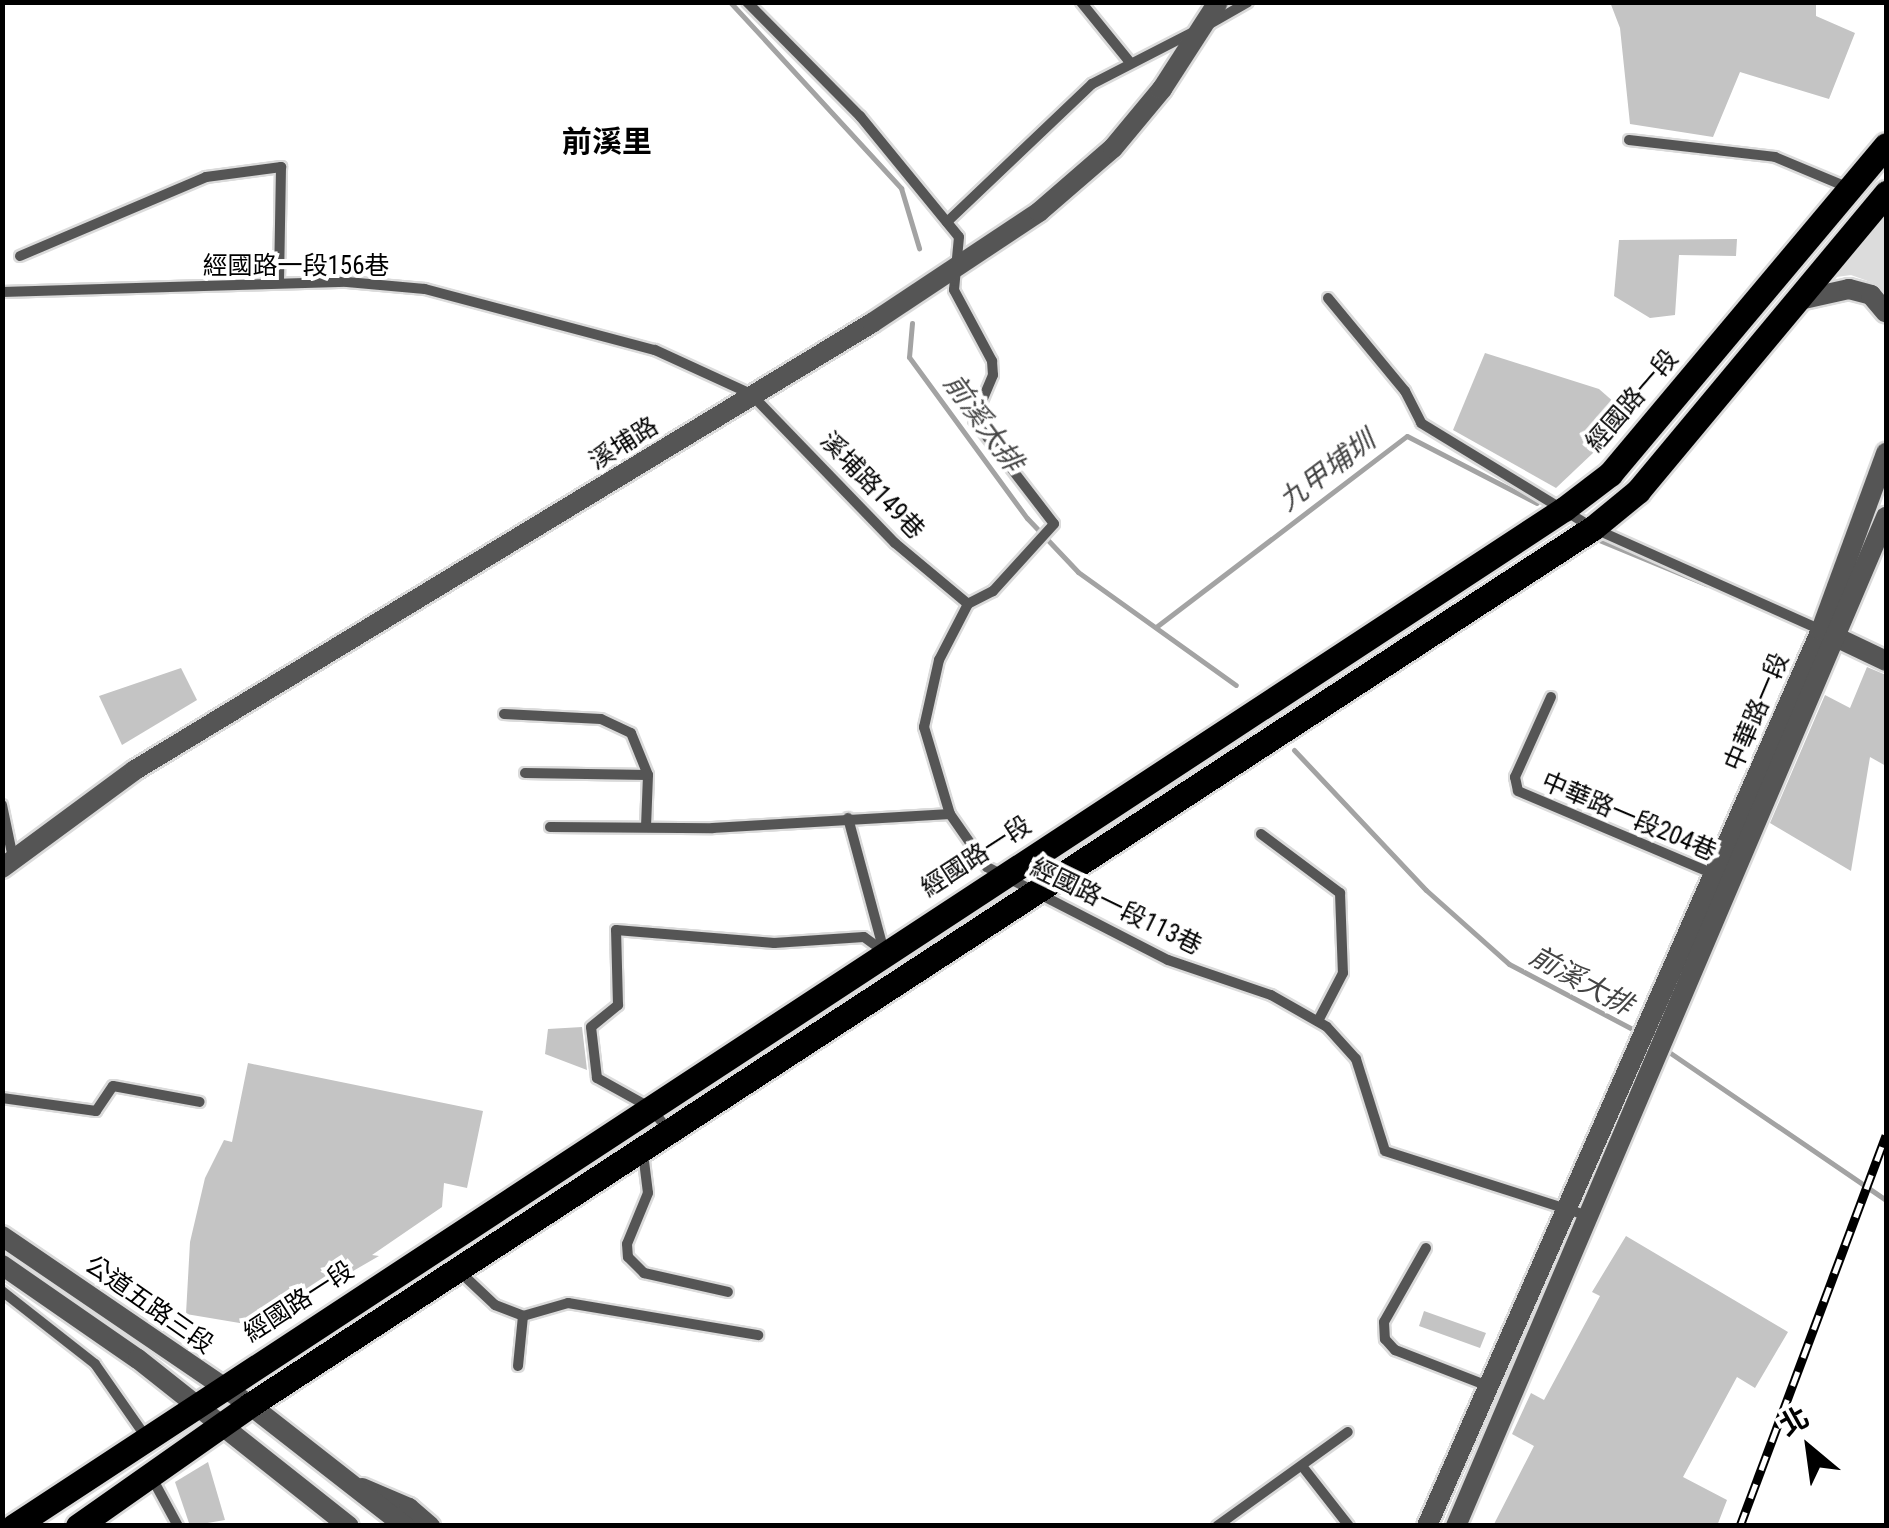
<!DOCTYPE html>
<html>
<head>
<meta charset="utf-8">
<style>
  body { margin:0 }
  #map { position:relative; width:1889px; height:1528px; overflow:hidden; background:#fff; font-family:"Roboto Condensed","Noto Sans TC",sans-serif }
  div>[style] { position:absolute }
  .green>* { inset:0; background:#dcdcdc }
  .stream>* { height:5px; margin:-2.5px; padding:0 2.5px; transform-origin:2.5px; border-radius:2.5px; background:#a3a3a3 }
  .building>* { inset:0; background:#c4c4c4 }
  .roads { filter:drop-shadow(2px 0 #dbdbdb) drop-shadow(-2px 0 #dbdbdb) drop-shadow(0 2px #dbdbdb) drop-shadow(0 -2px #dbdbdb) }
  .service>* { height:10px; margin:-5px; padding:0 5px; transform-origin:5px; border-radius:5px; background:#555 }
  .minor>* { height:20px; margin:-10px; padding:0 10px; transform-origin:10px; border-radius:10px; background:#555 }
  .tertiary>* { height:20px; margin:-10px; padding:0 10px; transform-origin:10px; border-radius:10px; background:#555 }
  .primary>* { height:25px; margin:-12.5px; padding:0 12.5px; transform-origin:12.5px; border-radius:12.5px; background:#000 }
  .rail>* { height:9px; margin-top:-4.5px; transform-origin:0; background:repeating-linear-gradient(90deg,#fff 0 15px,#000 0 30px); box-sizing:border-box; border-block:2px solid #000 }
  span { translate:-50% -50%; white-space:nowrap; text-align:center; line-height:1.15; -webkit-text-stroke:8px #fff; paint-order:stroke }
  .street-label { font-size:25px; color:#000 }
  .water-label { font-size:28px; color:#444; font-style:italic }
  .quarter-label { font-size:30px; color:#000; font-weight:700 }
  .frame { position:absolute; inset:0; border:5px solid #000; pointer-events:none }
  .north { position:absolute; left:1759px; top:1398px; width:100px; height:100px; -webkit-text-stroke:8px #fff; paint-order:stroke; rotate:331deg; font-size:28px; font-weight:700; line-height:40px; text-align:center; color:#000 }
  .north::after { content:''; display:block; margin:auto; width:35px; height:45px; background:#000; clip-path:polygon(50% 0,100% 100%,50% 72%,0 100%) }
</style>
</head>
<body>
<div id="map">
  <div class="green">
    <div style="clip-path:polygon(1886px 207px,1886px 296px,1876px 284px,1851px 275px,1829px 278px)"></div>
  </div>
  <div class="stream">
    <div style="left:730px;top:2px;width:253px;rotate:47.4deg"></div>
    <div style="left:901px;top:188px;width:63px;rotate:73.3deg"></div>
    <div style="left:912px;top:323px;width:34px;rotate:95deg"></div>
    <div style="left:909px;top:357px;width:200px;rotate:53.8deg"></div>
    <div style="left:1027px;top:518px;width:74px;rotate:46.6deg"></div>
    <div style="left:1078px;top:572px;width:194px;rotate:35.6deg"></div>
    <div style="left:1599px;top:540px;width:116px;rotate:22.4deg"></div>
    <div style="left:1156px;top:627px;width:315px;rotate:-37.3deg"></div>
    <div style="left:1407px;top:436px;width:146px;rotate:27.3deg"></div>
    <div style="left:1294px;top:750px;width:192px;rotate:46.7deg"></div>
    <div style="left:1426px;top:890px;width:111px;rotate:41.7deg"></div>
    <div style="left:1509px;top:964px;width:148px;rotate:27.8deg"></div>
    <div style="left:1666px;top:1050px;width:266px;rotate:34.3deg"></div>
  </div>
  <div class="building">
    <div style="clip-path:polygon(1610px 2px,1816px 2px,1816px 16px,1855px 33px,1829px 99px,1740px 72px,1713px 137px,1630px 124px,1620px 28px)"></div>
    <div style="clip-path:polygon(1737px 239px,1736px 256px,1679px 255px,1675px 315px,1650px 318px,1614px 296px,1619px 240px)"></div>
    <div style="clip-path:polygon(1485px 353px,1599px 389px,1631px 417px,1556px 488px,1453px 430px)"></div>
    <div style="clip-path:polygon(1867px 667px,1886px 675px,1886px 766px,1870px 757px,1851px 871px,1770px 823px,1825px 695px,1850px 708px)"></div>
    <div style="clip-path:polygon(181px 668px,197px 700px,122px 745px,99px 696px)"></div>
    <div style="clip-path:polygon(582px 1027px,587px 1070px,545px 1054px,548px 1029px)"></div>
    <div style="clip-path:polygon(248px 1063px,483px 1111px,467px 1188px,444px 1183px,442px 1207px,372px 1255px,379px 1256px,258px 1326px,186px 1314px,190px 1242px,205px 1178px,224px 1140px,232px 1142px)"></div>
    <div style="clip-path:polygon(1626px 1236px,1788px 1332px,1755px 1388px,1737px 1377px,1683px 1477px,1727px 1500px,1717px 1526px,1493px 1526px,1534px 1446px,1512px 1434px,1531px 1393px,1544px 1400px,1600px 1296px,1592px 1292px)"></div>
    <div style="clip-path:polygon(1424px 1311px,1486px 1333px,1480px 1348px,1419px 1326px)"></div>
    <div style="clip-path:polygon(208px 1462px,225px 1520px,190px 1526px,175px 1482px)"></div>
  </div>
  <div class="roads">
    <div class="service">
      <div style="left:747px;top:2px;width:161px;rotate:45.3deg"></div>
      <div style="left:860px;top:116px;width:156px;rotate:50.7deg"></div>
      <div style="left:959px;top:237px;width:53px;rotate:95.4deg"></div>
      <div style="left:954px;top:290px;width:81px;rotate:61.8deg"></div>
      <div style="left:992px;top:361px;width:14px;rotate:86deg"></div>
      <div style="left:993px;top:375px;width:49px;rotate:112.9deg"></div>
      <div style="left:974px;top:420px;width:131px;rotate:52.4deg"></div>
      <div style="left:1054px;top:524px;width:91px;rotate:132.3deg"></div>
      <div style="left:993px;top:591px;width:28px;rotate:153deg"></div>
      <div style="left:1081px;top:2px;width:76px;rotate:50.9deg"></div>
      <div style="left:1208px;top:25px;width:46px;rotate:-29.9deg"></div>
      <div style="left:1629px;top:140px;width:147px;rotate:6.6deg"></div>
      <div style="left:1775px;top:157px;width:80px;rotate:22.7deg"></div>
      <div style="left:947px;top:222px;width:200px;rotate:-43.6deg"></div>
      <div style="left:1092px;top:84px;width:114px;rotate:-27.2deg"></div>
      <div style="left:20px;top:256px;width:202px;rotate:-23deg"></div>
      <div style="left:206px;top:177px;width:76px;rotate:-7.6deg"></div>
      <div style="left:281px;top:167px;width:116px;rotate:91deg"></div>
      <div style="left:2px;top:292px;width:345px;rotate:-1.7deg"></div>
      <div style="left:347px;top:282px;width:78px;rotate:5.1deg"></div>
      <div style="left:425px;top:289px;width:238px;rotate:14.9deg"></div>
      <div style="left:655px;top:350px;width:106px;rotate:24.6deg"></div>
      <div style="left:751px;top:394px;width:207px;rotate:46deg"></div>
      <div style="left:895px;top:543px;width:95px;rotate:39.9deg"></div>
      <div style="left:1328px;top:298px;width:121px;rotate:50.4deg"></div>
      <div style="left:1405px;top:391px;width:36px;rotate:63deg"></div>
      <div style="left:1421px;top:423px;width:202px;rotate:31.4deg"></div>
      <div style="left:1593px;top:528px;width:250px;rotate:24.1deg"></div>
      <div style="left:968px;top:604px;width:63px;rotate:117.4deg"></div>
      <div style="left:939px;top:660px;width:69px;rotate:102.6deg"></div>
      <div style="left:924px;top:727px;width:91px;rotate:73.4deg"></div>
      <div style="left:950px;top:814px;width:65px;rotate:55.1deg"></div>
      <div style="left:987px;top:867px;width:203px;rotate:27.2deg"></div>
      <div style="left:1168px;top:960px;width:109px;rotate:18.8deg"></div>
      <div style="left:1271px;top:995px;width:64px;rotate:29.7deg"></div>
      <div style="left:1327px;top:1027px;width:43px;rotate:47.8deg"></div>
      <div style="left:1356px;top:1059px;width:96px;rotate:72.5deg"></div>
      <div style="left:1385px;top:1151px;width:211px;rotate:17.7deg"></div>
      <div style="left:1551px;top:697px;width:88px;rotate:114.2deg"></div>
      <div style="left:1515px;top:777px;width:14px;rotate:78deg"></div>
      <div style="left:1518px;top:791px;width:215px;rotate:23deg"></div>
      <div style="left:504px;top:714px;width:97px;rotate:3deg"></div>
      <div style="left:601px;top:719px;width:33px;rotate:25deg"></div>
      <div style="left:631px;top:733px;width:45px;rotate:68deg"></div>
      <div style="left:648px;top:775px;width:52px;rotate:92.2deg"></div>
      <div style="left:525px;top:773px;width:123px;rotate:0.9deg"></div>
      <div style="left:2px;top:805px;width:54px;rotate:78.3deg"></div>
      <div style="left:848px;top:818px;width:138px;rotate:74.9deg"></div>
      <div style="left:550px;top:827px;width:163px;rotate:0.4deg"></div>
      <div style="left:713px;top:828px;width:237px;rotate:-3.4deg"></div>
      <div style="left:1261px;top:834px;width:99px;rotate:36.8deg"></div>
      <div style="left:1340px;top:893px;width:80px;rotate:87.9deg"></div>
      <div style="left:1343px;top:973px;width:54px;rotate:117.5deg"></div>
      <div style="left:2px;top:1098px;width:95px;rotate:7.9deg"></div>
      <div style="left:96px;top:1111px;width:30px;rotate:-56deg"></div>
      <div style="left:113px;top:1086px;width:88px;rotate:10.4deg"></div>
      <div style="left:668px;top:1130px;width:28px;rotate:-128deg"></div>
      <div style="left:651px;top:1108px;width:62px;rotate:-150.9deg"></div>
      <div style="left:597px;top:1078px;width:51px;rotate:-96.7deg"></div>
      <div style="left:591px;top:1027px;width:35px;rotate:-39deg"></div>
      <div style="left:618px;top:1005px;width:75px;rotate:-91.5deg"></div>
      <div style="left:616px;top:930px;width:159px;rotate:4.7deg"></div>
      <div style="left:774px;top:943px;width:90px;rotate:-3.8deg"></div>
      <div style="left:864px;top:937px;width:26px;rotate:36deg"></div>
      <div style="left:643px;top:1153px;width:40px;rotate:82.9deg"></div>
      <div style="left:648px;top:1193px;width:55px;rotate:112.4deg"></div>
      <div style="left:627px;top:1244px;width:13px;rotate:86deg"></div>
      <div style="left:628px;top:1257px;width:23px;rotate:45deg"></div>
      <div style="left:644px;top:1273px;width:86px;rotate:12.7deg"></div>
      <div style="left:1426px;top:1248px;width:85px;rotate:119.6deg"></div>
      <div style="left:1384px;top:1322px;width:17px;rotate:87deg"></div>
      <div style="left:1385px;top:1339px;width:15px;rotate:48deg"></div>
      <div style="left:1395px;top:1350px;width:100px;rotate:21.2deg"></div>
      <div style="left:460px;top:1272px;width:48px;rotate:43.3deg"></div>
      <div style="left:495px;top:1305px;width:30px;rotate:21deg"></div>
      <div style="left:523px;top:1316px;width:47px;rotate:-16.1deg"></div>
      <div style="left:568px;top:1303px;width:193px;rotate:9.6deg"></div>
      <div style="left:2px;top:1291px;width:118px;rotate:38.1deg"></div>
      <div style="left:95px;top:1364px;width:89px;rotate:55.1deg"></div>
      <div style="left:518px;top:1366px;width:50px;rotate:-84.3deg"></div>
      <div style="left:1302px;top:1466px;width:76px;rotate:51.9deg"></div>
      <div style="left:152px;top:1478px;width:55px;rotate:61.6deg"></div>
      <div style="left:1217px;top:1526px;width:161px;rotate:-35.7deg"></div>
    </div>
    <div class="minor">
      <div style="left:1821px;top:630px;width:72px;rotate:25.5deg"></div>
      <div style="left:362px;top:1488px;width:51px;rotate:23.1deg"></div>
      <div style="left:409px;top:1508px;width:28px;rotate:41deg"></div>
    </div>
    <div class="tertiary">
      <div style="left:1804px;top:299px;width:46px;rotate:-12.5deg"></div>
      <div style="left:1849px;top:289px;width:23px;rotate:15deg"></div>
      <div style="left:1871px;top:295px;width:23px;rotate:50deg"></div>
      <div style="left:2px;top:868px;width:165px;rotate:-36.4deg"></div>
      <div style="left:135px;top:770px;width:862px;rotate:-31.24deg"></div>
      <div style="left:872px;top:323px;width:201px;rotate:-33.6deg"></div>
      <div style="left:1039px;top:212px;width:98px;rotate:-40.9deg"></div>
      <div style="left:1113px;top:148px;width:77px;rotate:-50.3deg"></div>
      <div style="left:1162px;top:89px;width:103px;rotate:-57.2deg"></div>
      <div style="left:2px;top:1236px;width:300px;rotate:34.3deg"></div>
      <div style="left:250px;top:1405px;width:197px;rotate:38deg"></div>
      <div style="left:2px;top:1265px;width:165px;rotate:34.7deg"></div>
      <div style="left:138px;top:1359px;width:269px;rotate:38.4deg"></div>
      <div style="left:1427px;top:1526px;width:979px;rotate:-66.26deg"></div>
      <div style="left:1821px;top:630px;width:189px;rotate:-69.8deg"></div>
      <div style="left:1456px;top:1526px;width:1097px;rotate:-66.92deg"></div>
    </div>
    <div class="primary">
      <div style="left:14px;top:1526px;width:1854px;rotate:-33.27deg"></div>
      <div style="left:1564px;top:509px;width:58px;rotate:-37.3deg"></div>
      <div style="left:1610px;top:474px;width:429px;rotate:-50deg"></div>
      <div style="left:78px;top:1526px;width:210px;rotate:-35.1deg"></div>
      <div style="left:250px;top:1405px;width:1604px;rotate:-33.15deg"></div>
      <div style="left:1593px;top:528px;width:58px;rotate:-39.4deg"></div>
      <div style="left:1638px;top:491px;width:388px;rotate:-50.2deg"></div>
    </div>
  </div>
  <div class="rail">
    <div style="left:1740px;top:1526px;width:417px;rotate:-69.5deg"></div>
  </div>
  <div class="street-label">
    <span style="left:296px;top:266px">經國路一段156巷</span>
    <span style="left:1632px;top:401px;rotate:-49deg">經國路一段</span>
    <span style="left:624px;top:444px;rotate:-32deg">溪埔路</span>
    <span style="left:872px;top:486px;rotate:46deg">溪埔路149巷</span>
    <span style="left:1757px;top:712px;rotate:-67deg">中華路一段</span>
    <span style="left:1629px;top:817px;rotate:23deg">中華路一段204巷</span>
    <span style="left:976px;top:857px;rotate:-33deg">經國路一段</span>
    <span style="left:1116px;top:907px;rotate:26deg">經國路一段113巷</span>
    <span style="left:299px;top:1302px;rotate:-33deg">經國路一段</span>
    <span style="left:149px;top:1305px;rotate:35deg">公道五路三段</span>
  </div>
  <div class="water-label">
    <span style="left:983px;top:423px;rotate:54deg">前溪大排</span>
    <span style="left:1327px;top:471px;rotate:-37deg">九甲埔圳</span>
    <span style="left:1581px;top:981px;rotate:29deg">前溪大排</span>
  </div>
  <div class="quarter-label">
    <span style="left:607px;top:142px">前溪里</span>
  </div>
  <div class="frame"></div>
  <div class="north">北</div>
</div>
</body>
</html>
